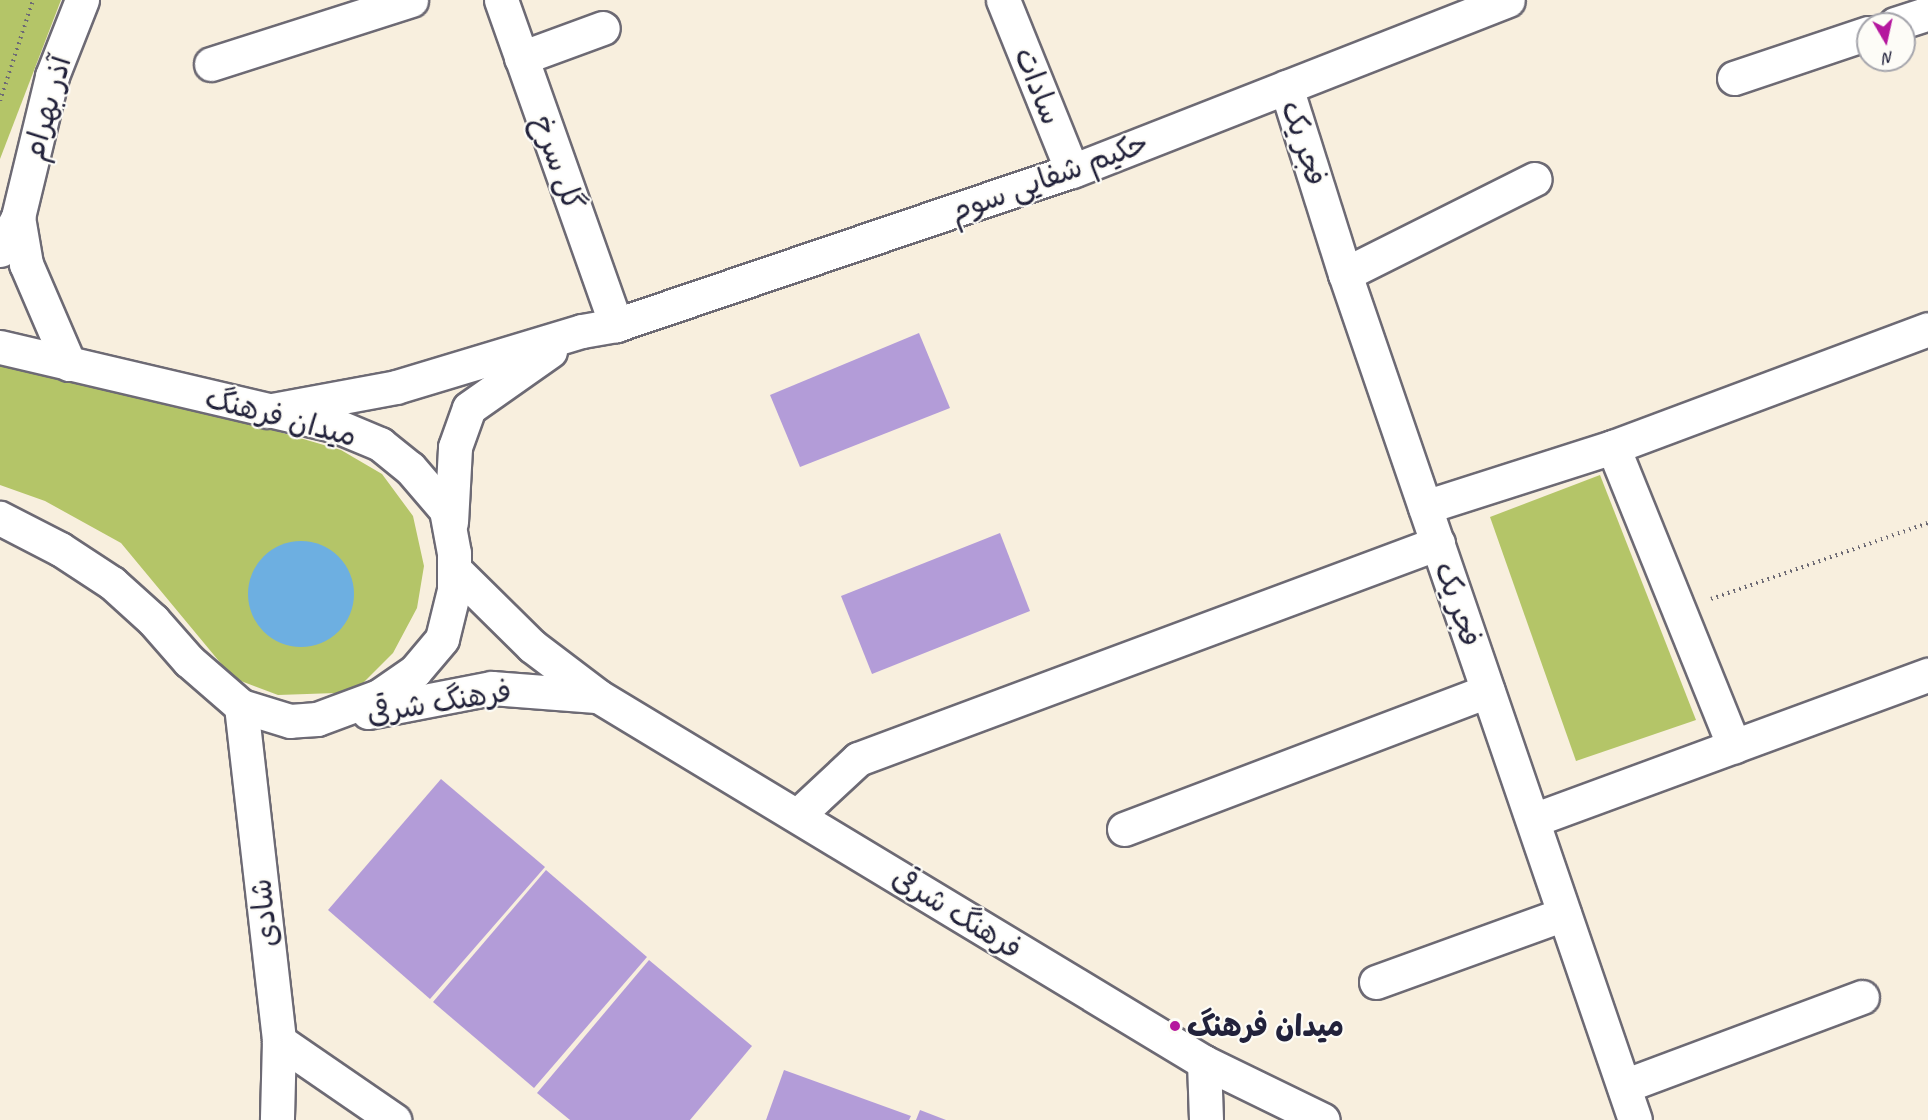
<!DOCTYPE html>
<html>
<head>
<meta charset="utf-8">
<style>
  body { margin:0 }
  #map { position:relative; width:1928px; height:1120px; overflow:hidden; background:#f8efde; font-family:Caveat,"Playpen Sans Arabic",sans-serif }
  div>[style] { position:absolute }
  .green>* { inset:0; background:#b4c568 }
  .water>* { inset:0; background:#6dafe1 }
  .round { border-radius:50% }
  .building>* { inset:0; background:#b39cd8 }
  .path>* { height:4px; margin-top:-2px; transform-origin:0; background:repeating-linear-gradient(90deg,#6d6a74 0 1.5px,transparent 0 6px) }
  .roads { filter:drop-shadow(2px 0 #6d6a74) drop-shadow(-2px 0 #6d6a74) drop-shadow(0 2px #6d6a74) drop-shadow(0 -2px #6d6a74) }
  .minor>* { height:33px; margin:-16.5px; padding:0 16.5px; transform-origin:16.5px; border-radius:16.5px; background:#fff }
  .dots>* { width:16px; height:16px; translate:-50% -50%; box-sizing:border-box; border:3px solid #fdfcf7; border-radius:50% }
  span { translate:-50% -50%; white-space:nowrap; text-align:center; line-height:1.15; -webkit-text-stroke:4.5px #fdfcf7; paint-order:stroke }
  .street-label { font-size:30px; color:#22223b }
  .poi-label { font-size:30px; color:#22223b; font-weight:700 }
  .left { translate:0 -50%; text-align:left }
  .north { position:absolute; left:1856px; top:12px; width:60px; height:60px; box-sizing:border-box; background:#fdfcf7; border:2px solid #a5a5ac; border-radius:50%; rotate:171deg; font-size:16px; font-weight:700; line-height:24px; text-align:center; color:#22223b }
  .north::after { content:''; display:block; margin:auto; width:21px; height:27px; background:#b5179e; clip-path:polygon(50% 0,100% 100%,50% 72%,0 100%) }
</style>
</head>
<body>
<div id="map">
  <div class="green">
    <div style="clip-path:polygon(0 0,61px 0,0 159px)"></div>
    <div style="clip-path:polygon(0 366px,269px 429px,341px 450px,382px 474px,413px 516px,424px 566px,417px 608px,393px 653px,363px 683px,336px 693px,278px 695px,233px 678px,121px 543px,45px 501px,0 485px)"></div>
    <div style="clip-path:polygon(1600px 475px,1696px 720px,1576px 761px,1490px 517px)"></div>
  </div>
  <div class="water">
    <div class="round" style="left:248px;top:541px;width:106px;height:106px"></div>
  </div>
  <div class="building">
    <div style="clip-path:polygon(919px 333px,950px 408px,800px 467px,770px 395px)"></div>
    <div style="clip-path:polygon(1000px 533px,1030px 611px,872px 674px,841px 596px)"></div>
    <div style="clip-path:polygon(441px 779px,545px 867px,430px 999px,328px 910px)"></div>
    <div style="clip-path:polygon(546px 870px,647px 957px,534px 1088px,433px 1002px)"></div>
    <div style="clip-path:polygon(649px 960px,752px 1046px,690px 1120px,570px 1120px,537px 1093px)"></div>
    <div style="clip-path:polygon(784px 1070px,911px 1116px,909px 1120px,766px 1120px)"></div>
    <div style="clip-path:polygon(920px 1110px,946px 1120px,916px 1120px)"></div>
  </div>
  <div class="path">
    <div style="left:0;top:101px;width:106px;rotate:-71.9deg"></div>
    <div style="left:1711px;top:599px;width:230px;rotate:-19.3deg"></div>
  </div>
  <div class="roads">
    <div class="minor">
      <div style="left:501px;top:0;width:345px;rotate:70.5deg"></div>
      <div style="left:1003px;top:0;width:184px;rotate:68deg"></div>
      <div style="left:1895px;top:24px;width:35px;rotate:-18deg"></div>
      <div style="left:521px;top:58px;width:87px;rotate:-20.1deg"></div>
      <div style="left:211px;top:64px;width:210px;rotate:-17.7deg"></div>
      <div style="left:1734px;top:78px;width:141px;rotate:-18.6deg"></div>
      <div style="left:1286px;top:87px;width:196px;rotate:72.5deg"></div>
      <div style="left:1345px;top:274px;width:894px;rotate:71.08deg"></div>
      <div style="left:18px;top:217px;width:48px;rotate:80.3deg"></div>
      <div style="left:26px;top:264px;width:109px;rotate:66.7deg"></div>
      <div style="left:0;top:250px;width:38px;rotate:-61deg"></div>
      <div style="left:18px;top:217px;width:145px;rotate:-76.4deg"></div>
      <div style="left:52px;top:76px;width:82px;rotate:-68.5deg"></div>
      <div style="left:1345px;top:274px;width:212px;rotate:-26.6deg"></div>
      <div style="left:0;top:347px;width:346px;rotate:13.2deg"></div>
      <div style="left:337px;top:426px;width:47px;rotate:22.7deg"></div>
      <div style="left:380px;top:444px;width:38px;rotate:39deg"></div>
      <div style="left:410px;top:468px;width:55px;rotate:49.4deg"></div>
      <div style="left:446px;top:510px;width:44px;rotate:79.5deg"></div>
      <div style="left:454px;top:553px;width:37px;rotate:90deg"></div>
      <div style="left:454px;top:590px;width:50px;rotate:103.8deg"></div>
      <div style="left:442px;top:639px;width:42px;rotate:130.2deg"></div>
      <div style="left:415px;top:671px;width:44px;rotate:145.2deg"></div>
      <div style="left:379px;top:696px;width:66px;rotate:159.6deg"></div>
      <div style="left:317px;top:719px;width:27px;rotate:176deg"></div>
      <div style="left:290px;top:721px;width:51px;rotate:-163deg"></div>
      <div style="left:241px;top:706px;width:69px;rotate:-139.1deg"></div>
      <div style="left:189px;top:661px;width:55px;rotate:-131.3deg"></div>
      <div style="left:153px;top:620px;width:55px;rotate:-137.9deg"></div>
      <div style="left:112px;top:583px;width:62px;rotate:-146.8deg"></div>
      <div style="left:60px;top:549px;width:68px;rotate:-152.7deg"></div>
      <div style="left:267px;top:411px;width:131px;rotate:-10.5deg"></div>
      <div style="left:396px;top:387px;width:194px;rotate:-16.8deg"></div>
      <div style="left:582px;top:331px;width:35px;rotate:-10deg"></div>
      <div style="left:616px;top:325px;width:481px;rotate:-18.7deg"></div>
      <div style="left:1072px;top:171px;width:468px;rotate:-21.4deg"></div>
      <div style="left:1613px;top:447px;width:336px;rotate:-20.5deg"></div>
      <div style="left:1425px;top:507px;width:197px;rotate:-17.7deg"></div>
      <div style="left:1613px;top:447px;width:323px;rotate:68deg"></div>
      <div style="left:451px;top:522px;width:75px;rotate:-86.9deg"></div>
      <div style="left:455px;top:447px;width:41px;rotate:-70.3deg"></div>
      <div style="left:469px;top:408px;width:99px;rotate:-35.1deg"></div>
      <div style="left:454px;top:569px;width:110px;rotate:44.6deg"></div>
      <div style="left:532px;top:646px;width:83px;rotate:37.1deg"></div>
      <div style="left:598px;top:696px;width:708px;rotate:31.13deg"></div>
      <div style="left:1204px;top:1062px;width:132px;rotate:26deg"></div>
      <div style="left:241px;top:706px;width:337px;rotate:83.5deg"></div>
      <div style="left:279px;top:1041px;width:79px;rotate:91.5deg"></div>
      <div style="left:368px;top:712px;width:126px;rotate:-11deg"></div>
      <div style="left:492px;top:688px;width:104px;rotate:4.4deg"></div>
      <div style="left:798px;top:815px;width:82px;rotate:-43deg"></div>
      <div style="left:858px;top:759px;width:619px;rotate:-20.43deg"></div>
      <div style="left:1533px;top:820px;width:421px;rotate:-20.2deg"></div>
      <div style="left:1124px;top:829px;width:389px;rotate:-20.8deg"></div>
      <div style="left:1376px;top:982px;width:200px;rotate:-19.9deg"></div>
      <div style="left:279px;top:1041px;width:140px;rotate:34.5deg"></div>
      <div style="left:1204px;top:1062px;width:58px;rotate:88deg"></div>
      <div style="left:1624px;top:1086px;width:254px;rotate:-20.5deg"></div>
    </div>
  </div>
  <div class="dots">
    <div style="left:1175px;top:1026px;background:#b5179e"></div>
  </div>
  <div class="street-label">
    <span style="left:1038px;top:86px;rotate:68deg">سادات</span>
    <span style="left:47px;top:108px;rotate:-74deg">آذر بهرام</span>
    <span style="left:1304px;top:143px;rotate:72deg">فجر یک</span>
    <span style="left:558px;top:163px;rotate:70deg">گل سرخ</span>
    <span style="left:1049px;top:177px;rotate:-20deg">حکیم شفایی سوم</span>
    <span style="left:281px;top:417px;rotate:15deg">میدان فرهنگ</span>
    <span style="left:1458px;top:604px;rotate:71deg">فجر یک</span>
    <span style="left:439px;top:702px;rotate:-9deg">فرهنگ شرقی</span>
    <span style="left:264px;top:913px;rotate:-96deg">شادی</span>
    <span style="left:957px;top:913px;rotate:32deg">فرهنگ شرقی</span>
  </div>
  <div class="poi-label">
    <span class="left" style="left:1187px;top:1026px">میدان فرهنگ</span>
  </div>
  <div class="north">N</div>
</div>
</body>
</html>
